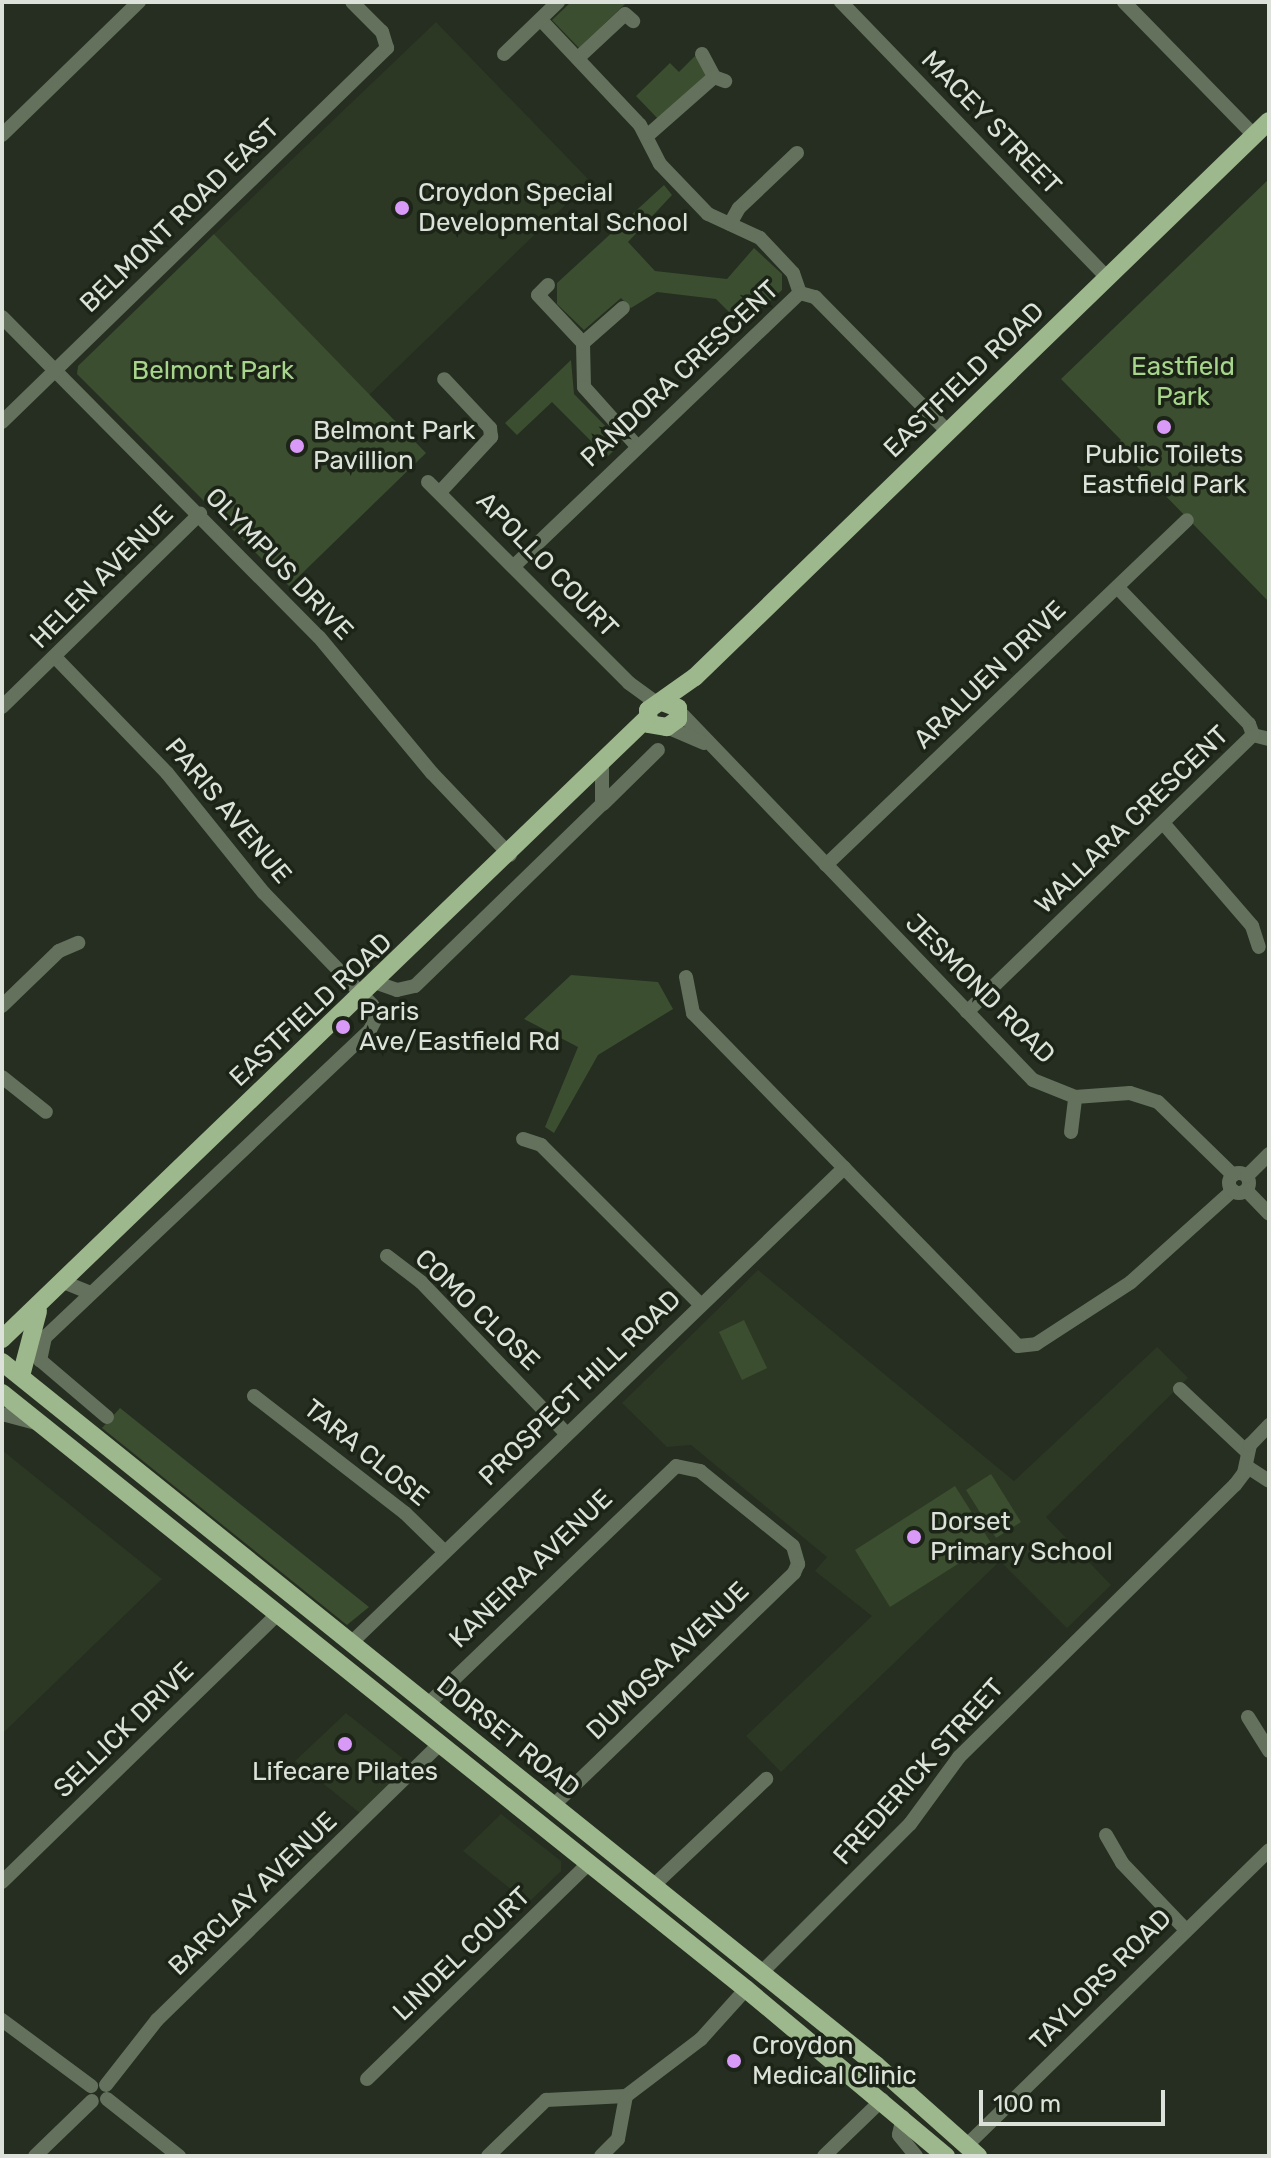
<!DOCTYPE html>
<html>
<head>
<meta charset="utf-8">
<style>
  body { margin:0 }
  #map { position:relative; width:1271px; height:2158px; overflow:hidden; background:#252e20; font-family:Rubik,sans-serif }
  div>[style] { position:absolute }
  .built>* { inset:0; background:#2c3824 }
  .green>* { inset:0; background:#3b4e2f }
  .minor>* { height:14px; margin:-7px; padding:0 7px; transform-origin:7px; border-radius:7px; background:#64715c }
  .minor>.ring { margin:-7px; padding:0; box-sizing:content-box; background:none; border:14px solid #64715c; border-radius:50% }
  .major>* { height:18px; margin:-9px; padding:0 9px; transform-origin:9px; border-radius:9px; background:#9cb88c }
  .dots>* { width:22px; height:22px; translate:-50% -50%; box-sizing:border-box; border:4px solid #1b2416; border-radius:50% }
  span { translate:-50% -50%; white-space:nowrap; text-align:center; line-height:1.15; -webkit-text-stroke:7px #1b2416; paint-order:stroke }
  .street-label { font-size:26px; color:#dce2d9 }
  .poi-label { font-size:26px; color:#dce2d9 }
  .left { translate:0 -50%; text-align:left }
  .park-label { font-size:26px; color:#a7d58b }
  .frame { position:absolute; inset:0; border:4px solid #dce2d9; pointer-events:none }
  .scale { position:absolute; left:979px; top:2090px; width:186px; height:36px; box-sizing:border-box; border:4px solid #dce2d9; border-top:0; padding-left:10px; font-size:24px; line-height:28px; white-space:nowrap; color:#dce2d9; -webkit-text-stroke:6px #1b2416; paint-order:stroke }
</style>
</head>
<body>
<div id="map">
  <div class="built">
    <div style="clip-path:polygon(436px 22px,590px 181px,369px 395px,214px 234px)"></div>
    <div style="clip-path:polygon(758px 1270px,1014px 1481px,1157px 1347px,1188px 1378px,1046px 1517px,1111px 1585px,1067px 1628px,1000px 1561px,781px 1772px,746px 1736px,872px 1616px,815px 1571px,827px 1557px,691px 1445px,667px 1447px,622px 1403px)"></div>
    <div style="clip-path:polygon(2px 1450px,162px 1579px,2px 1734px)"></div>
    <div style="clip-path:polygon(346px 1713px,411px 1765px,361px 1814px,295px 1761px)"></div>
    <div style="clip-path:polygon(501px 1814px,561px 1861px,561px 1871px,528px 1903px,463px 1851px)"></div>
  </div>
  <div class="green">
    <div style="clip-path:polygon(571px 2px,623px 2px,625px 4px,579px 48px,552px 20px)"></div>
    <div style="clip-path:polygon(695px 56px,706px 67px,705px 77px,660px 121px,636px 96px,670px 63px,679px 72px)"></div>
    <div style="clip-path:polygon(1269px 179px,1269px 602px,1116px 445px,1121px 440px,1061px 379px)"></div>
    <div style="clip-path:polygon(664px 185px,672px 195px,628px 242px,655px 271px,727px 279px,754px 248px,782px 274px,782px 290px,743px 326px,716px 299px,657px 292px,631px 308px,621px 298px,584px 330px,557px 304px,557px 283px)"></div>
    <div style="clip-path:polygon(214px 234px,426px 453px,289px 586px,77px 374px,78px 366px)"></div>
    <div style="clip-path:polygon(571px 360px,574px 394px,622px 443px,607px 457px,552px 402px,517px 435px,505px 423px)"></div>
    <div style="clip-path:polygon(571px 975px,658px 982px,673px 1009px,598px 1055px,554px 1133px,545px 1127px,578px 1047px,524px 1019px)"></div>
    <div style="clip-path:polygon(744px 1320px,767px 1368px,742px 1380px,719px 1332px)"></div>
    <div style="clip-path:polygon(120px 1408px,369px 1607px,347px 1625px,102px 1428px)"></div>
    <div style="clip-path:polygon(991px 1474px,1021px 1522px,996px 1538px,966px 1490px)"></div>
    <div style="clip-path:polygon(955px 1486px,991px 1543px,890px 1607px,855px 1550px)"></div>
  </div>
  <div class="minor">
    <div style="left:841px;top:2px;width:383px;rotate:46deg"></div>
    <div style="left:1124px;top:2px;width:186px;rotate:45.7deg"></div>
    <div style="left:541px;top:20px;width:144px;rotate:46.7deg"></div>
    <div style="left:640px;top:125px;width:44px;rotate:62.9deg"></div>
    <div style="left:660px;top:164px;width:69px;rotate:46.2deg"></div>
    <div style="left:708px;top:214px;width:57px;rotate:24.8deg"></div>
    <div style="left:760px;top:238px;width:48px;rotate:46.7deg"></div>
    <div style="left:793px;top:273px;width:21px;rotate:71deg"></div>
    <div style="left:504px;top:54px;width:75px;rotate:-43.9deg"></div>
    <div style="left:702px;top:54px;width:26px;rotate:62deg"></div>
    <div style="left:714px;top:77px;width:12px;rotate:20deg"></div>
    <div style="left:578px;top:58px;width:64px;rotate:-43.1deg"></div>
    <div style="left:625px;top:14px;width:11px;rotate:41deg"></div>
    <div style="left:2px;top:135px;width:191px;rotate:-44.2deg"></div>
    <div style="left:647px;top:136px;width:89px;rotate:-41.4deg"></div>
    <div style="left:730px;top:224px;width:18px;rotate:-61deg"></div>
    <div style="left:739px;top:208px;width:80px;rotate:-43.5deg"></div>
    <div style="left:548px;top:285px;width:14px;rotate:135deg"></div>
    <div style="left:538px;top:295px;width:66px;rotate:46.8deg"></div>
    <div style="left:583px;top:343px;width:44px;rotate:88.7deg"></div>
    <div style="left:584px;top:387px;width:79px;rotate:48.1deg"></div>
    <div style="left:2px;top:317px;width:450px;rotate:45.3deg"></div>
    <div style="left:319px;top:637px;width:177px;rotate:50.3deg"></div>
    <div style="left:432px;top:773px;width:113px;rotate:46.4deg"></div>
    <div style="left:583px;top:343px;width:53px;rotate:-41.2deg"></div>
    <div style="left:2px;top:422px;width:537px;rotate:-44.17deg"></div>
    <div style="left:387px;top:48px;width:17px;rotate:-107deg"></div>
    <div style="left:382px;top:32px;width:42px;rotate:-135deg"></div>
    <div style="left:428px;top:482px;width:284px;rotate:45deg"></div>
    <div style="left:629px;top:683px;width:34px;rotate:36deg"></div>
    <div style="left:441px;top:491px;width:74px;rotate:-47.2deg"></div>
    <div style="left:491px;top:437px;width:9px;rotate:-96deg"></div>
    <div style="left:490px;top:428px;width:67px;rotate:-133.2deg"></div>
    <div style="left:514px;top:566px;width:395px;rotate:-43.7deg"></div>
    <div style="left:800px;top:293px;width:16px;rotate:15deg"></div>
    <div style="left:815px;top:297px;width:190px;rotate:45.4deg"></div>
    <div style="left:55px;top:657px;width:161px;rotate:46deg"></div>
    <div style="left:167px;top:773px;width:154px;rotate:51.1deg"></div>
    <div style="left:264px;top:893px;width:156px;rotate:46deg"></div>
    <div style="left:372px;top:1005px;width:14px;rotate:73deg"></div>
    <div style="left:376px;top:1018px;width:13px;rotate:117deg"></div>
    <div style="left:370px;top:1030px;width:447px;rotate:136.6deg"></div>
    <div style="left:45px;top:1337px;width:24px;rotate:102deg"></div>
    <div style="left:40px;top:1360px;width:88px;rotate:40.4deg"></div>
    <div style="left:2px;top:707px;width:277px;rotate:-44.3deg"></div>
    <div style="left:679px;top:711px;width:511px;rotate:46.19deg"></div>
    <div style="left:1033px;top:1080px;width:45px;rotate:22deg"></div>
    <div style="left:1075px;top:1097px;width:55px;rotate:-4.2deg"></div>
    <div style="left:1130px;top:1093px;width:29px;rotate:18deg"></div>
    <div style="left:1158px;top:1102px;width:105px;rotate:44.2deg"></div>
    <div style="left:667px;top:727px;width:40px;rotate:23.4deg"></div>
    <div style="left:1253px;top:735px;width:16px;rotate:14deg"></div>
    <div style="left:603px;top:804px;width:77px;rotate:-44.5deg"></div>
    <div style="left:1164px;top:824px;width:135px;rotate:49.2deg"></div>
    <div style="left:1252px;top:926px;width:22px;rotate:72deg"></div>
    <div style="left:826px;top:865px;width:499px;rotate:-43.7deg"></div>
    <div style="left:686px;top:977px;width:37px;rotate:79deg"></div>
    <div style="left:693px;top:1013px;width:465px;rotate:45.7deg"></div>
    <div style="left:1018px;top:1346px;width:18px;rotate:-6deg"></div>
    <div style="left:1036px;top:1344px;width:113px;rotate:-33.1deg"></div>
    <div style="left:1131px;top:1282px;width:137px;rotate:-42deg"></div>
    <div style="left:377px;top:983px;width:21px;rotate:19deg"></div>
    <div style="left:397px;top:990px;width:18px;rotate:-13deg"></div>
    <div style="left:415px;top:986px;width:261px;rotate:-44.2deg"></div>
    <div style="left:602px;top:804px;width:39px;rotate:-90deg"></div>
    <div style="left:2px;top:1006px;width:79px;rotate:-44deg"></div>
    <div style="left:59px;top:951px;width:21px;rotate:-23deg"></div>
    <div style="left:967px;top:1012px;width:398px;rotate:-44.1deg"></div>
    <div style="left:1253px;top:735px;width:12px;rotate:-110deg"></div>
    <div style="left:1249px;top:724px;width:190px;rotate:-133.9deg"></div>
    <div style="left:2px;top:1077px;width:56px;rotate:38.5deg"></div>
    <div style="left:1071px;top:1132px;width:35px;rotate:-83deg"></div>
    <div style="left:523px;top:1139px;width:19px;rotate:18deg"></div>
    <div style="left:541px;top:1145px;width:226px;rotate:45deg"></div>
    <div class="ring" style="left:1229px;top:1173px;width:6px;height:6px"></div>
    <div style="left:1247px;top:1176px;width:31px;rotate:-45deg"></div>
    <div style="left:1246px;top:1190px;width:33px;rotate:46deg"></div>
    <div style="left:387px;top:1256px;width:43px;rotate:37.4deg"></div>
    <div style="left:421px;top:1282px;width:209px;rotate:46.2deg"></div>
    <div style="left:61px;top:1281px;width:32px;rotate:22deg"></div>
    <div style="left:1180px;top:1389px;width:92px;rotate:43.2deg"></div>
    <div style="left:254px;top:1396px;width:191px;rotate:37.8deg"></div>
    <div style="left:405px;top:1513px;width:54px;rotate:44.3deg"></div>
    <div style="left:2px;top:1414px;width:35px;rotate:15deg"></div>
    <div style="left:1246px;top:1466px;width:27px;rotate:33deg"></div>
    <div style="left:351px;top:1643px;width:685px;rotate:-43.93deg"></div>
    <div style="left:427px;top:1705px;width:345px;rotate:-43.8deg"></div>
    <div style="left:676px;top:1466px;width:25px;rotate:12deg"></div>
    <div style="left:700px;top:1471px;width:119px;rotate:38.9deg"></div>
    <div style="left:793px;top:1546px;width:19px;rotate:74deg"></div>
    <div style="left:798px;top:1564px;width:10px;rotate:114deg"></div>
    <div style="left:794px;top:1573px;width:335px;rotate:136deg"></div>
    <div style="left:1248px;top:1717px;width:40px;rotate:58deg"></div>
    <div style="left:1106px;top:1835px;width:32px;rotate:60deg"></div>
    <div style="left:1122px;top:1863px;width:93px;rotate:46.3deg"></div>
    <div style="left:2px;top:1882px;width:386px;rotate:-44.2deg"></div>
    <div style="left:653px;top:1886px;width:156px;rotate:-43.4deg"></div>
    <div style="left:761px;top:1973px;width:211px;rotate:-45deg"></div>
    <div style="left:910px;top:1824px;width:83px;rotate:-53.8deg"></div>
    <div style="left:959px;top:1757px;width:388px;rotate:-44.6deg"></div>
    <div style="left:1235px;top:1485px;width:15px;rotate:-53deg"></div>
    <div style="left:1244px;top:1473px;width:29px;rotate:-78deg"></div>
    <div style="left:1250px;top:1445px;width:28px;rotate:-46deg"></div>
    <div style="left:2px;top:2020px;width:111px;rotate:36.6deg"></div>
    <div style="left:367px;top:2079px;width:310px;rotate:-44.2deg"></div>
    <div style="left:106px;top:2085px;width:83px;rotate:-51.9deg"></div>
    <div style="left:157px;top:2020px;width:395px;rotate:-44.3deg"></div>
    <div style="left:107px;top:2099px;width:92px;rotate:38.4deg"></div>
    <div style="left:903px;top:2117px;width:18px;rotate:103deg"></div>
    <div style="left:899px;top:2135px;width:27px;rotate:51deg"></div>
    <div style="left:967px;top:2145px;width:422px;rotate:-44.3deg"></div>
    <div style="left:35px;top:2156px;width:79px;rotate:-44deg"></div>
    <div style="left:488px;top:2156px;width:81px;rotate:-44deg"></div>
    <div style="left:546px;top:2100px;width:80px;rotate:-2.9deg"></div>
    <div style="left:601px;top:2156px;width:24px;rotate:-45deg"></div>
    <div style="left:618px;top:2139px;width:44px;rotate:-79.5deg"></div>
    <div style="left:626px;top:2096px;width:94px;rotate:-37.2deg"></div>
    <div style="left:701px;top:2039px;width:67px;rotate:-48deg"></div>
    <div style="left:824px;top:2156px;width:81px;rotate:-44deg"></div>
  </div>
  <div class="major">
    <div style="left:665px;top:703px;width:14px;rotate:21deg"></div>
    <div style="left:678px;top:708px;width:11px;rotate:90deg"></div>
    <div style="left:678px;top:719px;width:14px;rotate:144deg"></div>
    <div style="left:667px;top:727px;width:18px;rotate:-171deg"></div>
    <div style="left:649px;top:724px;width:14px;rotate:-94deg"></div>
    <div style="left:648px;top:710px;width:57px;rotate:-35.1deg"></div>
    <div style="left:695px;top:677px;width:799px;rotate:-44.09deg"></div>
    <div style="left:2px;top:1339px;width:894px;rotate:-43.91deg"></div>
    <div style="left:2px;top:1362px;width:1122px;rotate:38.81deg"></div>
    <div style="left:876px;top:2065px;width:137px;rotate:41.7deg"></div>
    <div style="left:21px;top:1376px;width:67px;rotate:-75.3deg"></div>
    <div style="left:2px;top:1393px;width:953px;rotate:38.7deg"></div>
    <div style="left:746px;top:1989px;width:261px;rotate:39.9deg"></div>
  </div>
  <div class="dots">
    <div style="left:402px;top:208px;background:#d99af7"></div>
    <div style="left:1164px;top:427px;background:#d99af7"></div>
    <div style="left:297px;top:446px;background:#d99af7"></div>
    <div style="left:343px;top:1027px;background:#d99af7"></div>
    <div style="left:914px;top:1537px;background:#d99af7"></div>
    <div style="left:345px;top:1744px;background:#d99af7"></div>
    <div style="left:734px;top:2061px;background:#d99af7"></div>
  </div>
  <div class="street-label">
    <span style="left:991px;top:123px;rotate:46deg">MACEY STREET</span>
    <span style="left:180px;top:216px;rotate:-44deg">BELMONT ROAD EAST</span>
    <span style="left:680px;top:374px;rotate:-43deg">PANDORA CRESCENT</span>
    <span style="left:964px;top:380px;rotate:-44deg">EASTFIELD ROAD</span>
    <span style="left:279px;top:564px;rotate:46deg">OLYMPUS DRIVE</span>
    <span style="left:547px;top:565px;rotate:46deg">APOLLO COURT</span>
    <span style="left:102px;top:577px;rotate:-45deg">HELEN AVENUE</span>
    <span style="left:990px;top:675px;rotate:-44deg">ARALUEN DRIVE</span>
    <span style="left:228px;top:811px;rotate:50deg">PARIS AVENUE</span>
    <span style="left:1132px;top:820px;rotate:-44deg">WALLARA CRESCENT</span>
    <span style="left:980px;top:989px;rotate:45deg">JESMOND ROAD</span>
    <span style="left:311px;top:1010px;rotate:-43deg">EASTFIELD ROAD</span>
    <span style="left:477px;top:1310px;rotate:44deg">COMO CLOSE</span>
    <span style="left:580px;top:1388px;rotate:-44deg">PROSPECT HILL ROAD</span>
    <span style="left:366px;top:1453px;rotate:39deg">TARA CLOSE</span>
    <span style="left:531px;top:1569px;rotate:-44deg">KANEIRA AVENUE</span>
    <span style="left:668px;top:1661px;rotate:-44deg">DUMOSA AVENUE</span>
    <span style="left:124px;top:1730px;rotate:-44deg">SELLICK DRIVE</span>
    <span style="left:508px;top:1737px;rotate:39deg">DORSET ROAD</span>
    <span style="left:919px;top:1772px;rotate:-48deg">FREDERICK STREET</span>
    <span style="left:253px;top:1894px;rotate:-44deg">BARCLAY AVENUE</span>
    <span style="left:462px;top:1954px;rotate:-44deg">LINDEL COURT</span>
    <span style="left:1101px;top:1980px;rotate:-45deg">TAYLORS ROAD</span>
  </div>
  <div class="poi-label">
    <span class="left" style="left:418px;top:208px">Croydon Special<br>Developmental School</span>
    <span class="left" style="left:313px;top:446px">Belmont Park<br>Pavillion</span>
    <span style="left:1164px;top:470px">Public Toilets<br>Eastfield Park</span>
    <span class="left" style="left:359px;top:1027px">Paris<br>Ave/Eastfield Rd</span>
    <span class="left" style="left:930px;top:1537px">Dorset<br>Primary School</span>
    <span style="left:345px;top:1772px">Lifecare Pilates</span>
    <span class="left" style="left:752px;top:2061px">Croydon<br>Medical Clinic</span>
  </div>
  <div class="park-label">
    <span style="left:1183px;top:382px">Eastfield<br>Park</span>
    <span style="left:213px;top:371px">Belmont Park</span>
  </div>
  <div class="frame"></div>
  <div class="scale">100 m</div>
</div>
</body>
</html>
